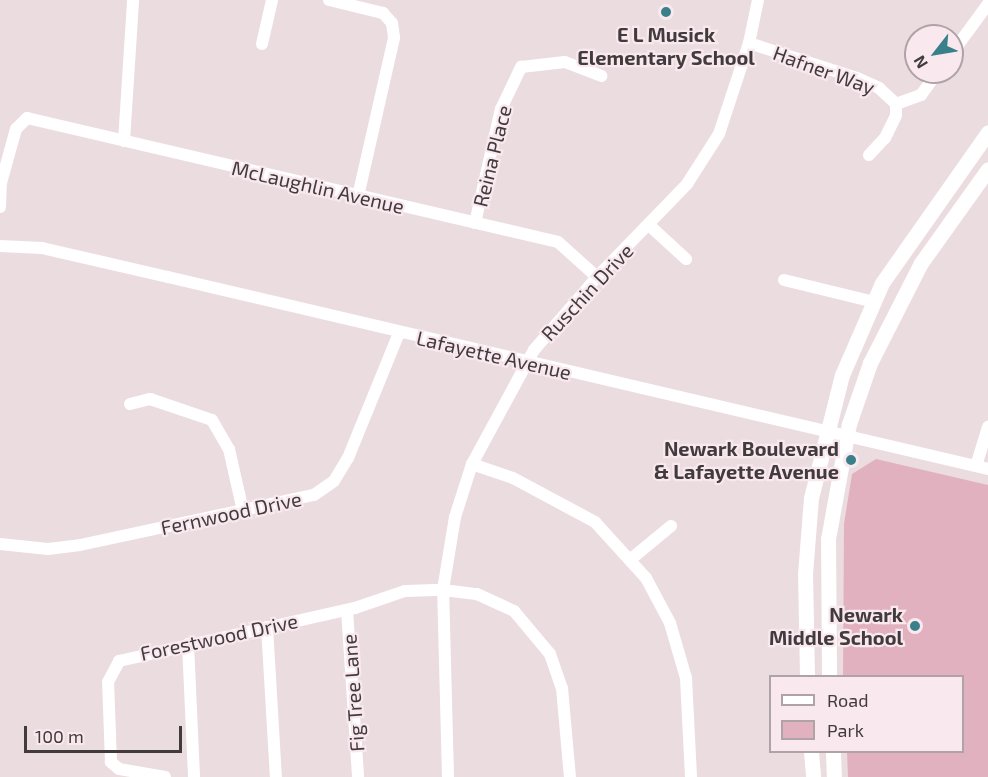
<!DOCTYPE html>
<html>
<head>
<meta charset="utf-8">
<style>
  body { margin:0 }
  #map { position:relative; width:988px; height:777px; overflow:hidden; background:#ebdce0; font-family:"Exo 2",sans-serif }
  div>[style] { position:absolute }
  .green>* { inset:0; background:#e2b1c0 }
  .minor>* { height:12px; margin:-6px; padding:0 6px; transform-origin:6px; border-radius:6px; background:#fff }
  .major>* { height:15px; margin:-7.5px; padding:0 7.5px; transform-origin:7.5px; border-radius:7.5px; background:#fff }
  .dots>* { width:16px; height:16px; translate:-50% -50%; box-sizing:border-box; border:3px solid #f9e9ee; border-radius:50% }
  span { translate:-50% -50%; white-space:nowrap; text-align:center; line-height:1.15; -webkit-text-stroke:4.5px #f9e9ee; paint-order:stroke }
  .poi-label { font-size:20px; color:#413b3d; font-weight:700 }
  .right { translate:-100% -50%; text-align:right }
  .street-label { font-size:20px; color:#413b3d }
  .legend { position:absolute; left:769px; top:675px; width:195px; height:78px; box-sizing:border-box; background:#f9e9ee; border:2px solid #afa3a7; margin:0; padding:8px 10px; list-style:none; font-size:18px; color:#413b3d }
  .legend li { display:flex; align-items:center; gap:12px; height:30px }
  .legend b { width:30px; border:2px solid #afa3a7 }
  .north { position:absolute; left:904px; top:24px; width:60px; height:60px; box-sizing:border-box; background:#f9e9ee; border:2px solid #afa3a7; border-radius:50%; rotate:239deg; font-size:16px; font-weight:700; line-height:24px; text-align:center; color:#413b3d }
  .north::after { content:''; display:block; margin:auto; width:21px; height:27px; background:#39808a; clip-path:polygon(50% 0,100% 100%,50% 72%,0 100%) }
  .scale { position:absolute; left:24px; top:726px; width:158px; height:27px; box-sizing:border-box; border:3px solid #413b3d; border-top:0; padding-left:8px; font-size:18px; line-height:21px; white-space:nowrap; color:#413b3d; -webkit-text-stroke:4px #f9e9ee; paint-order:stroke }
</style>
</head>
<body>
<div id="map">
  <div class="green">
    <div style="clip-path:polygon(876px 459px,988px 485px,988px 777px,848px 777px,847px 752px,962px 752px,962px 676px,843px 676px,844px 524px,852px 474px)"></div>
  </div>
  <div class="minor">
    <div style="left:329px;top:0;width:56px;rotate:13.5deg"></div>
    <div style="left:383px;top:13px;width:13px;rotate:48deg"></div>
    <div style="left:392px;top:23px;width:15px;rotate:82deg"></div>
    <div style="left:394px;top:38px;width:163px;rotate:102.8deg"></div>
    <div style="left:749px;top:43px;width:114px;rotate:18deg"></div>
    <div style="left:857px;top:78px;width:24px;rotate:24deg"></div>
    <div style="left:879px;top:88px;width:23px;rotate:43deg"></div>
    <div style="left:262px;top:44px;width:45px;rotate:-77.2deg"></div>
    <div style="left:952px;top:53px;width:61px;rotate:-53.7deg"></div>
    <div style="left:896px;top:104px;width:27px;rotate:-20deg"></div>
    <div style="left:921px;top:95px;width:29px;rotate:-54deg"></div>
    <div style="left:124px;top:141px;width:141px;rotate:-86.3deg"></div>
    <div style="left:869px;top:155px;width:23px;rotate:-47deg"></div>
    <div style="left:885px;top:138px;width:25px;rotate:-64deg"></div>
    <div style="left:896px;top:115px;width:11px;rotate:-90deg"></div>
    <div style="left:0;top:207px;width:24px;rotate:-88deg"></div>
    <div style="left:1px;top:183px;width:56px;rotate:-74.5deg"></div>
    <div style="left:16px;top:129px;width:16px;rotate:-45deg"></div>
    <div style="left:27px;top:118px;width:545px;rotate:13.14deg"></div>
    <div style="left:558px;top:242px;width:52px;rotate:41.9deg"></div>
    <div style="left:475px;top:223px;width:117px;rotate:-77.2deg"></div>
    <div style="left:501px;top:109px;width:47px;rotate:-64.5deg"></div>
    <div style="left:521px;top:67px;width:44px;rotate:-6.5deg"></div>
    <div style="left:565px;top:62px;width:39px;rotate:21deg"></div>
    <div style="left:650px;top:226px;width:49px;rotate:42.5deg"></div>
    <div style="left:0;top:246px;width:42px;rotate:2.7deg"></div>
    <div style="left:42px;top:248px;width:129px;rotate:13deg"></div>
    <div style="left:168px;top:277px;width:842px;rotate:13.18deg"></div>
    <div style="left:784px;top:280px;width:93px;rotate:13.7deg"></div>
    <div style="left:130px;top:404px;width:21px;rotate:-14deg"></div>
    <div style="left:150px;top:399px;width:65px;rotate:18.7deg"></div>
    <div style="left:212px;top:420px;width:34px;rotate:60deg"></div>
    <div style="left:229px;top:449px;width:64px;rotate:77.3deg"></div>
    <div style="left:472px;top:464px;width:43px;rotate:18.9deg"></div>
    <div style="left:513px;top:478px;width:93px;rotate:28.2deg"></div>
    <div style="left:595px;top:522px;width:76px;rotate:47.7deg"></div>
    <div style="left:646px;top:578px;width:51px;rotate:61.9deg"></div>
    <div style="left:670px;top:623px;width:57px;rotate:73.8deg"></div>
    <div style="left:686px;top:678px;width:99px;rotate:87.1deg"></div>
    <div style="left:976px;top:466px;width:41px;rotate:-72.9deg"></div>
    <div style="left:0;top:544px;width:48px;rotate:5.9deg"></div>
    <div style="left:48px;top:549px;width:32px;rotate:-7deg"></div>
    <div style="left:80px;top:545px;width:239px;rotate:-12.1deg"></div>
    <div style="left:314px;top:495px;width:24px;rotate:-35deg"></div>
    <div style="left:334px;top:481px;width:27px;rotate:-59deg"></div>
    <div style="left:348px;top:458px;width:135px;rotate:-67.8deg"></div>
    <div style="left:631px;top:559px;width:52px;rotate:-39.5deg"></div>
    <div style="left:347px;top:610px;width:167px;rotate:86.2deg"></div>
    <div style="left:267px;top:627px;width:150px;rotate:86.6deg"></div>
    <div style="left:188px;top:644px;width:133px;rotate:87.4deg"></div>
    <div style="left:165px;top:777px;width:47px;rotate:-170.1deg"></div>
    <div style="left:119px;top:769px;width:11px;rotate:-139deg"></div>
    <div style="left:111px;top:762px;width:80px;rotate:-92.1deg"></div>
    <div style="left:108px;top:682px;width:24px;rotate:-62deg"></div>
    <div style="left:119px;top:661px;width:242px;rotate:-12.7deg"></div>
    <div style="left:355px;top:608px;width:53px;rotate:-18.8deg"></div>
    <div style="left:405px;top:591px;width:38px;rotate:-2deg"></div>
    <div style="left:443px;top:590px;width:34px;rotate:7deg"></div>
    <div style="left:477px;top:594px;width:41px;rotate:24.7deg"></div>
    <div style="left:514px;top:611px;width:56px;rotate:50.1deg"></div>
    <div style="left:550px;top:654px;width:36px;rotate:71deg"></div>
    <div style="left:562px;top:688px;width:89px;rotate:84.9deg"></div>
    <div style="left:448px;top:777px;width:187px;rotate:-91.5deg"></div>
    <div style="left:443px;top:590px;width:74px;rotate:-80.7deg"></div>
    <div style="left:455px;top:517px;width:56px;rotate:-72.2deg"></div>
    <div style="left:472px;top:464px;width:130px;rotate:-61.5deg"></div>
    <div style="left:534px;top:350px;width:96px;rotate:-49.2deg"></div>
    <div style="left:597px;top:277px;width:129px;rotate:-45.9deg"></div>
    <div style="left:687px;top:184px;width:59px;rotate:-57.4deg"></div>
    <div style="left:719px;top:134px;width:96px;rotate:-71.8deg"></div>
    <div style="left:749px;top:43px;width:44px;rotate:-78.2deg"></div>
  </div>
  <div class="major">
    <div style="left:807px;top:676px;width:102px;rotate:-91.1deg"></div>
    <div style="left:805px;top:574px;width:76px;rotate:-85.5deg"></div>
    <div style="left:811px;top:498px;width:127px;rotate:-75.9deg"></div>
    <div style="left:842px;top:375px;width:100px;rotate:-66.5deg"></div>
    <div style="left:882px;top:283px;width:184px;rotate:-54.9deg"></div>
    <div style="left:829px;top:676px;width:137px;rotate:-90.4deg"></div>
    <div style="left:828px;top:539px;width:117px;rotate:-79.7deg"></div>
    <div style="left:849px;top:424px;width:65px;rotate:-71deg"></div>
    <div style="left:870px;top:363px;width:112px;rotate:-63deg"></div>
    <div style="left:921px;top:263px;width:115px;rotate:-54.5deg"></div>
    <div style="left:811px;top:752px;width:25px;rotate:85deg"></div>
    <div style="left:833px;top:752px;width:25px;rotate:88deg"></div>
  </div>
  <div class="dots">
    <div style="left:666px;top:12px;background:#39808a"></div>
    <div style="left:851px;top:460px;background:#39808a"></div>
    <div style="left:915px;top:626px;background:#39808a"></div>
  </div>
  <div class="poi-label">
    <span style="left:666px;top:46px">E L Musick<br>Elementary School</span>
    <span class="right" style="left:839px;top:460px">Newark Boulevard<br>&amp; Lafayette Avenue</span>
    <span class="right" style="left:903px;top:626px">Newark<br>Middle School</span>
  </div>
  <div class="street-label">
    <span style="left:824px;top:70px;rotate:20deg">Hafner Way</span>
    <span style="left:492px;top:156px;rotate:-76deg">Reina Place</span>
    <span style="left:318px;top:187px;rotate:13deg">McLaughlin Avenue</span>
    <span style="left:587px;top:292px;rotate:-47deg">Ruschin Drive</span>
    <span style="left:494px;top:355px;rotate:13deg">Lafayette Avenue</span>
    <span style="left:231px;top:513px;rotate:-12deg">Fernwood Drive</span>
    <span style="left:219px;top:637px;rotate:-12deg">Forestwood Drive</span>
    <span style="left:353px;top:693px;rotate:-94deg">Fig Tree Lane</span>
  </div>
  <ul class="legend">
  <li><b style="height:8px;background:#fff"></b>Road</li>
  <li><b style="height:16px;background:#e2b1c0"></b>Park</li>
  </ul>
  <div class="north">N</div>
  <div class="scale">100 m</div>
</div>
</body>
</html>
